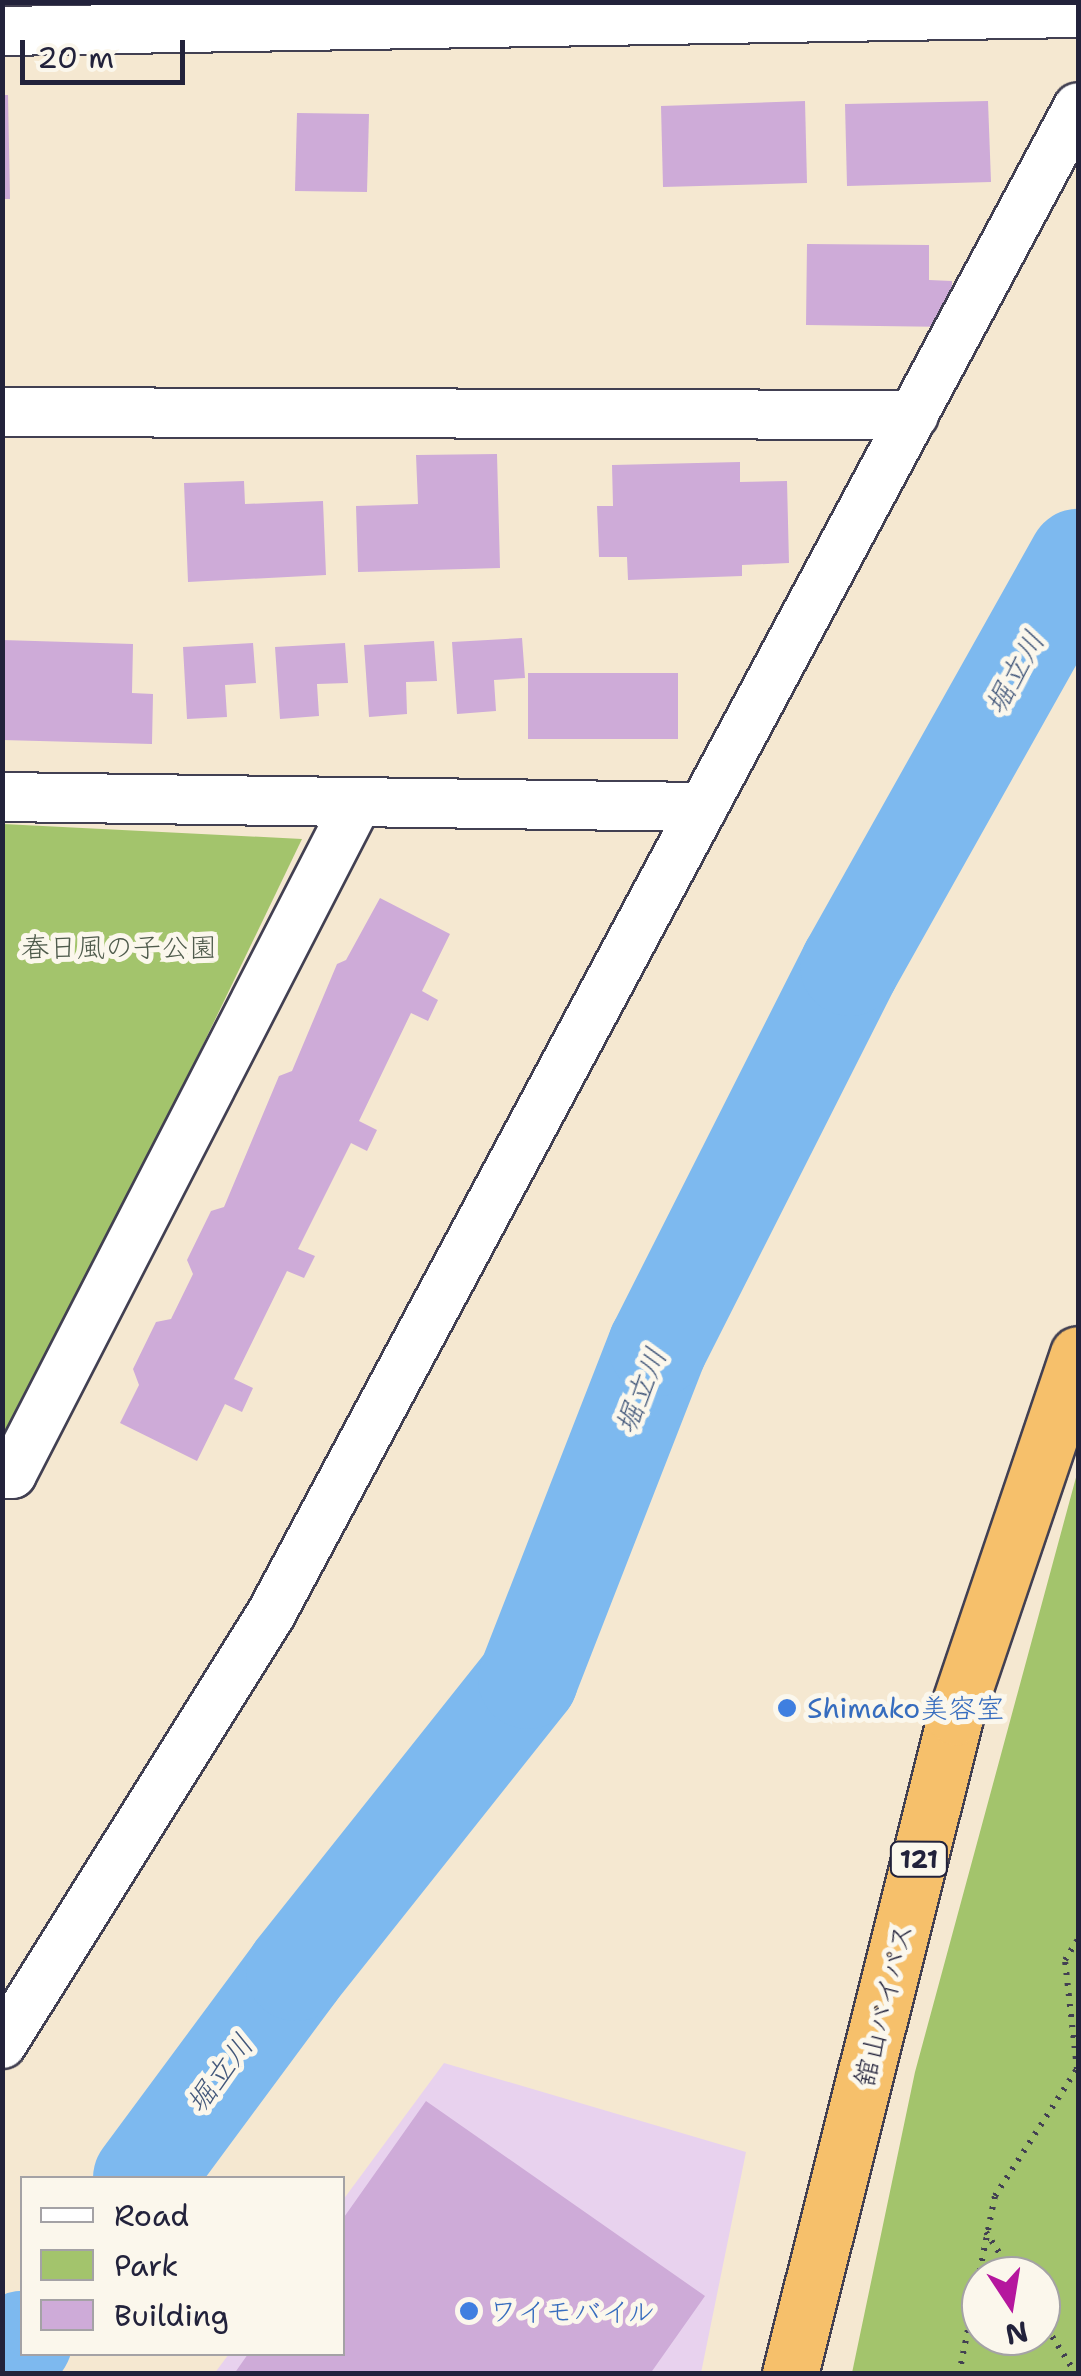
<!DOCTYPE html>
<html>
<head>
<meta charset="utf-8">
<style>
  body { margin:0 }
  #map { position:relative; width:1081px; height:2376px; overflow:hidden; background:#f5e8d1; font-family:"Shantell Sans","Klee One",sans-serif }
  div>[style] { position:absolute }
  .built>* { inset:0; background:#e8d2ee }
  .green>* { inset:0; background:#a3c46c }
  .river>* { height:100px; margin:-50px; padding:0 50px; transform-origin:50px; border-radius:50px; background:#7db9ef }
  .building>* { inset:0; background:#ceabd8 }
  .path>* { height:6px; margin-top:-3px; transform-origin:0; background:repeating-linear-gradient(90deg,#424052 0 2.5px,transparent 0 10.5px) }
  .roads { filter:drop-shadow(2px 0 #424052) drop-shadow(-2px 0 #424052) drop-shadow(0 2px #424052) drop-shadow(0 -2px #424052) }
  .minor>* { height:48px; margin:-24px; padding:0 24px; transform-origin:24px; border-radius:24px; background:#fff }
  .trunk>* { height:55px; margin:-27.5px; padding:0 27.5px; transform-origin:27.5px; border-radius:27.5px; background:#f6c06b }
  .dots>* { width:28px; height:28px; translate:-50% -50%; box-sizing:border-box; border:5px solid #fbf7ec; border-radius:50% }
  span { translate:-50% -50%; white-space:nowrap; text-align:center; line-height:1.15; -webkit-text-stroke:10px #fbf7ec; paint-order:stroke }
  .shield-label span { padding:2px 8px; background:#fbf7ec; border:2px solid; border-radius:8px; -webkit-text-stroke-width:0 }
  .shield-label { font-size:25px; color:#22223b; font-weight:700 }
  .park-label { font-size:28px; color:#4f5b4c }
  .shop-label { font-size:28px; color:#366cbe }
  .left { translate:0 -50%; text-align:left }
  .street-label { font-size:28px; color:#22223b }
  .water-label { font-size:30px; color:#42577a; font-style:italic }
  .frame { position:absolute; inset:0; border:5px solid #22223b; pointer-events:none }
  .legend { position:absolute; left:20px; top:2176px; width:325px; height:180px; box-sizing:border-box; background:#fbf7ec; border:2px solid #a4a2a5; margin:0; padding:12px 18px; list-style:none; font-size:30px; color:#22223b }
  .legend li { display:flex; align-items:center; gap:20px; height:50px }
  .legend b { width:50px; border:2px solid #a4a2a5 }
  .north { position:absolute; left:961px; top:2256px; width:100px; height:100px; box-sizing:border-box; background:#fbf7ec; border:2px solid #a4a2a5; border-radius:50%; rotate:168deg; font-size:28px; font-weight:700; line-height:40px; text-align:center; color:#22223b }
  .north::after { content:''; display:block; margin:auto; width:35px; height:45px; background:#b5179e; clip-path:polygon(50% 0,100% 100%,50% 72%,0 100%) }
  .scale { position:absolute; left:20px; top:40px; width:165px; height:45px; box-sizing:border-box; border:5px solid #22223b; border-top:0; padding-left:12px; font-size:30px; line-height:35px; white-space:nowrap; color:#22223b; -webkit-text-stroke:8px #fbf7ec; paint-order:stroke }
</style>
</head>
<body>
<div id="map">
  <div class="built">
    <div style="clip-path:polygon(444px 2063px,746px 2152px,701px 2373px,214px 2374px,229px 2354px,342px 2354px,343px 2200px)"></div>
  </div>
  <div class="green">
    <div style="clip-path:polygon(3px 824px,302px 839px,3px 1460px)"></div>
    <div style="clip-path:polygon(evenodd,1078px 1470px,1078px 2373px,852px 2373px,915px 2072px,1078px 1470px,981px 2276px,1041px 2276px,1041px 2336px,981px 2336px,981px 2276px)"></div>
  </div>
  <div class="river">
    <div style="left:143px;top:2178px;width:257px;rotate:-53.5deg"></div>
    <div style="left:296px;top:1971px;width:373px;rotate:-51.5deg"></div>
    <div style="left:528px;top:1679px;width:357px;rotate:-68.7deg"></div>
    <div style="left:658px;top:1346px;width:426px;rotate:-63.2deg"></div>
    <div style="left:850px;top:966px;width:467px;rotate:-60.7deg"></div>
    <div style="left:2px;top:2368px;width:34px;rotate:-53deg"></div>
  </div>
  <div class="building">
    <div style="clip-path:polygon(2px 95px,8px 95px,10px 199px,2px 199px)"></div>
    <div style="clip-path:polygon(805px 101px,807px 183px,663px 187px,661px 106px)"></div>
    <div style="clip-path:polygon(988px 101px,991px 182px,847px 186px,845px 104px)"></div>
    <div style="clip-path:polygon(297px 113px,369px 114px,367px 192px,295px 191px)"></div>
    <div style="clip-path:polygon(807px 244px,929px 245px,929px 280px,952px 281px,951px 327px,806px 325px)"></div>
    <div style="clip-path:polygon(497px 454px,500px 568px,358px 572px,356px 506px,418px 504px,416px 455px)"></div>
    <div style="clip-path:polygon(740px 462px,740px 482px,787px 481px,789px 563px,742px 565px,742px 576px,628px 580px,627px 557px,599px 557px,597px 506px,613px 506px,612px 465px)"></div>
    <div style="clip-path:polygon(244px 481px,245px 504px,323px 501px,326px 575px,188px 582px,184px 483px)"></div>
    <div style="clip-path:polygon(522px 638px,525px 678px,494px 680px,496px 711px,457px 714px,452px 642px)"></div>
    <div style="clip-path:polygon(2px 640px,133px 644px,132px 693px,153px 694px,152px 744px,2px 740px)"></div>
    <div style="clip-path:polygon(434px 641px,437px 681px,406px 682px,407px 714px,369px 717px,364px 645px)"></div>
    <div style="clip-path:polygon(253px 643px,256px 683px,225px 685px,227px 717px,187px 719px,183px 647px)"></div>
    <div style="clip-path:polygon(345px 643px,348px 683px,317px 684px,319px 716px,280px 719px,275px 647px)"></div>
    <div style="clip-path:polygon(528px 673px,678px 673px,678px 739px,528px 739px)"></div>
    <div style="clip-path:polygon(380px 898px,450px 934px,422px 991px,438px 1000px,428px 1021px,411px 1013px,359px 1121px,377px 1130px,367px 1151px,351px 1143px,298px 1249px,315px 1256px,304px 1278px,287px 1271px,234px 1379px,253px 1388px,242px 1412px,225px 1404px,197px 1461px,120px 1423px,139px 1385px,133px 1369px,156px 1322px,171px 1319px,193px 1274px,187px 1260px,211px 1211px,224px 1207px,279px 1076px,292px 1071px,337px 964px,346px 960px)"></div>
    <div style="clip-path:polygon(426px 2101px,705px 2296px,650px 2374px,234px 2374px,248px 2354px,342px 2354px,342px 2220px)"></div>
  </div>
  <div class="path">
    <div style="left:986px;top:2232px;width:52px;rotate:57.5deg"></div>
    <div style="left:1041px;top:2319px;width:65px;rotate:57.5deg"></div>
    <div style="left:959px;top:2374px;width:182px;rotate:-78.6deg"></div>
    <div style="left:995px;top:2196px;width:151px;rotate:-57.2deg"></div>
    <div style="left:1077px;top:2069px;width:110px;rotate:-96.3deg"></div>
    <div style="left:1065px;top:1960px;width:25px;rotate:-58deg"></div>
  </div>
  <div class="roads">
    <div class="minor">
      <div style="left:2px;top:31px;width:1076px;rotate:-0.96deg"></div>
      <div style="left:2px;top:412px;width:912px;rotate:0.19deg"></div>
      <div style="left:2px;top:797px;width:701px;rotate:0.82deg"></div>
      <div style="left:2px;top:1474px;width:10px"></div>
      <div style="left:12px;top:1474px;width:754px;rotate:-62.79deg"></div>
      <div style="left:2px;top:2044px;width:507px;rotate:-57.97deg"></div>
      <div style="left:271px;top:1614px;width:1709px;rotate:-61.83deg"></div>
    </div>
    <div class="trunk">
      <div style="left:790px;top:2374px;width:677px;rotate:-75.9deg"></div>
      <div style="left:955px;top:1717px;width:383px;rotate:-71.3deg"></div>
    </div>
  </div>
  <div class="dots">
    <div style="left:787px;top:1708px;background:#3f7fe0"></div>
    <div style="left:469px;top:2311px;background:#3f7fe0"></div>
  </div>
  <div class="shield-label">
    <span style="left:919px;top:1859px">121</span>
  </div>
  <div class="park-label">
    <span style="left:119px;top:947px">春日風の子公園</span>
  </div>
  <div class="shop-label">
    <span class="left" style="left:807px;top:1708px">Shimako美容室</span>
    <span class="left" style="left:489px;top:2311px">ワイモバイル</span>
  </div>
  <div class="street-label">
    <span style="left:883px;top:2005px;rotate:-76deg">舘山バイパス</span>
  </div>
  <div class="water-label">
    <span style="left:1015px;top:673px;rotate:-61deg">堀立川</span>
    <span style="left:641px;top:1391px;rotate:-68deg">堀立川</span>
    <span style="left:220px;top:2074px;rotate:-53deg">堀立川</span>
  </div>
  <div class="frame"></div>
  <ul class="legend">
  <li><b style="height:12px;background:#fff"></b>Road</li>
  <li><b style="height:28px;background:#a3c46c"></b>Park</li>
  <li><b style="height:28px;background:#ceabd8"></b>Building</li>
  </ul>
  <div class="north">N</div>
  <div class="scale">20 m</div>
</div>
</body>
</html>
